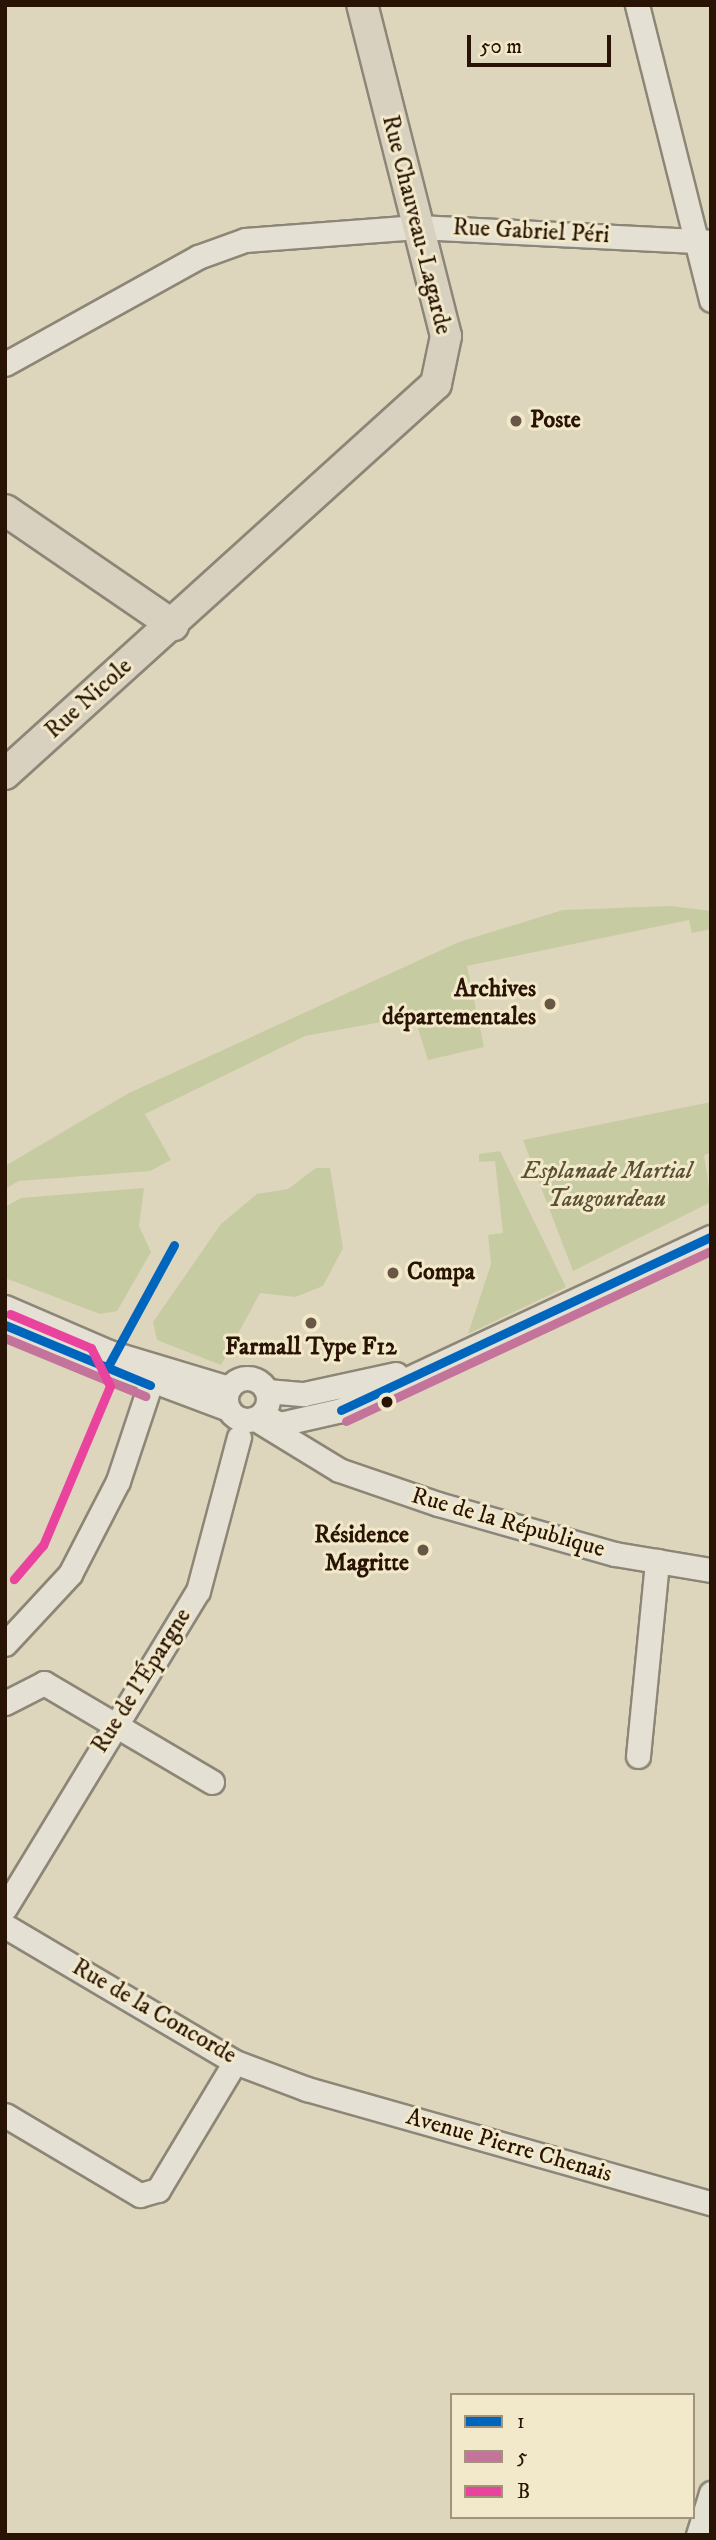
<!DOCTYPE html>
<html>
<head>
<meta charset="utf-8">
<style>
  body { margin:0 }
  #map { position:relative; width:716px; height:2540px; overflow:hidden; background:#ddd5bc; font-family:"IM FELL DW Pica",serif }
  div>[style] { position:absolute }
  .green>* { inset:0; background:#c7cba2 }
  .roads { filter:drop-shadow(2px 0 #8d8676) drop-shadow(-2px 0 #8d8676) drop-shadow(0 2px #8d8676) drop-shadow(0 -2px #8d8676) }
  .minor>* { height:23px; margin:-11.5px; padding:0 11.5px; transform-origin:11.5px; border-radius:11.5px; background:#e4e0d3 }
  .minor>.ring { margin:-11.5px; padding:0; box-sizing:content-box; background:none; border:23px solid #e4e0d3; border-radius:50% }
  .major>* { height:30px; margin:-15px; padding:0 15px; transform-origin:15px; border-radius:15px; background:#d8d1bf }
  .bus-1>* { height:9px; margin:-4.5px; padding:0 4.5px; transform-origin:4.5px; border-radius:4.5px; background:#0065bd }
  .bus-2>* { height:9px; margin:-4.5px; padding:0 4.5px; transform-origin:4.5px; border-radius:4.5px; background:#c4739a }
  .bus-3>* { height:9px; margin:-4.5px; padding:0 4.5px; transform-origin:4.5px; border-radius:4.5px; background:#e9439e }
  .dots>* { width:19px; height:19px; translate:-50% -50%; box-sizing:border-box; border:4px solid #f2e9ca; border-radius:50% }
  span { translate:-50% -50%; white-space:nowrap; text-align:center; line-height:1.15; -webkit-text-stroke:6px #f2e9ca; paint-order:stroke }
  .street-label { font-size:24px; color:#291304 }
  .poi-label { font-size:24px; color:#291304; font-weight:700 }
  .left { translate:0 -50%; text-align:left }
  .right { translate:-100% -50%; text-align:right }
  .park-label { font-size:24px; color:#5a5034; font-style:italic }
  .frame { position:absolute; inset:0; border:7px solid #291304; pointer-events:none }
  .legend { position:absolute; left:450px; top:2393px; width:245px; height:126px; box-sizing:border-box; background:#f2e9ca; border:2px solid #a2937b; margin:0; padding:9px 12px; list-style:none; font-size:21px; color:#291304 }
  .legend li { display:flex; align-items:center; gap:14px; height:35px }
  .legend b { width:35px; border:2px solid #a2937b }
  .scale { position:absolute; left:467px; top:35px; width:144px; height:32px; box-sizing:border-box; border:4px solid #291304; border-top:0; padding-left:9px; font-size:21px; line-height:24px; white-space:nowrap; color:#291304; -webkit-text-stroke:5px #f2e9ca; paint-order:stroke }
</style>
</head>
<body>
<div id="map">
  <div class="green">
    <div style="clip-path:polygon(671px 906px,711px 911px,711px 929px,692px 933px,689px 920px,467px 966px,484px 1047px,428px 1060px,414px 1016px,305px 1036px,145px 1114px,171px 1160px,150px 1171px,19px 1181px,5px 1189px,5px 1166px,129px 1093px,459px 942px,563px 910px)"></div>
    <div style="clip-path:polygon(711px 1102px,711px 1153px,704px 1155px,711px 1202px,573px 1271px,523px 1140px)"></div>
    <div style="clip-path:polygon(500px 1151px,566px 1287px,468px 1334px,491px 1264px,488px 1235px,503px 1233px,495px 1161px,479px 1162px,479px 1154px)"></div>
    <div style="clip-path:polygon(316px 1168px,330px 1168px,343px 1248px,323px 1286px,295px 1297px,260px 1293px,221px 1365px,157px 1340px,153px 1322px,221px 1224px,257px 1194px,288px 1189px)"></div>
    <div style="clip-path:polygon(144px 1188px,139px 1226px,151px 1252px,117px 1311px,100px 1314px,5px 1278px,5px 1207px,21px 1198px)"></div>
  </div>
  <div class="roads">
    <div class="minor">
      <div style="left:637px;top:5px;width:304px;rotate:75.9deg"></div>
      <div style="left:5px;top:364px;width:221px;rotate:-29deg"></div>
      <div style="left:198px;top:257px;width:50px;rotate:-19.9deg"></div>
      <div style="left:245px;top:240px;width:173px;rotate:-4.3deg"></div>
      <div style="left:418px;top:227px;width:293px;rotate:2.9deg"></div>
      <div style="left:5px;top:1307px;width:113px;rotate:23.4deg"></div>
      <div style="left:109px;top:1352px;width:125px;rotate:16.7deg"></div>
      <div style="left:5px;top:1325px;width:238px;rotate:20.6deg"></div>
      <div class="ring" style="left:226px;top:1378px;width:19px;height:19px"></div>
      <div style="left:267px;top:1391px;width:37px;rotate:5deg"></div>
      <div style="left:304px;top:1394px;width:94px;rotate:-12.3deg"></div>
      <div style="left:261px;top:1415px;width:21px;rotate:25deg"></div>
      <div style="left:280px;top:1424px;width:63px;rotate:-12.9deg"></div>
      <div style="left:341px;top:1410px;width:408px;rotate:-25.1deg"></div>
      <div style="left:262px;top:1423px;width:90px;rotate:31.4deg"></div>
      <div style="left:339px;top:1470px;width:105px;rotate:19deg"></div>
      <div style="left:438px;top:1504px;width:184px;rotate:15.8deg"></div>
      <div style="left:615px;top:1554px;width:97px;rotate:9.5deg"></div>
      <div style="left:5px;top:1644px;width:96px;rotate:-47.1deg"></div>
      <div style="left:70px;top:1574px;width:105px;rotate:-62.7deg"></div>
      <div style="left:118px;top:1481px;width:101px;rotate:-71.6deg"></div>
      <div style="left:5px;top:1703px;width:44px;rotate:-27.1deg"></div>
      <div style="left:44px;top:1683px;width:195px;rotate:30.5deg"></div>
      <div style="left:638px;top:1756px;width:196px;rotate:-84.4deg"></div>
      <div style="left:5px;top:1908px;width:371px;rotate:-58.7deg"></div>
      <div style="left:198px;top:1591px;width:159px;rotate:-75.1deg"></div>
      <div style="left:5px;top:1926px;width:267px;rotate:30.6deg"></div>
      <div style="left:235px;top:2062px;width:77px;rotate:20.6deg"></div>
      <div style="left:307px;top:2089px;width:420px;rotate:15.8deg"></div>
      <div style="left:5px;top:2115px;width:157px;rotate:30.7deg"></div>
      <div style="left:140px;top:2195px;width:19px;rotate:-16deg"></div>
      <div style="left:158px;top:2190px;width:149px;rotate:-59deg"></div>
      <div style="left:698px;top:2535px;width:44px;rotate:-72.8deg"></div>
    </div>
    <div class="major">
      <div style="left:5px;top:510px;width:204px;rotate:34.4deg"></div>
      <div style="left:5px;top:774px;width:581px;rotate:-42.14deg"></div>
      <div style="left:436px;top:384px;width:49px;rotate:-78.2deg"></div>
      <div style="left:446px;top:336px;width:341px;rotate:-104.2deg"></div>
    </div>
  </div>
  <div class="bus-1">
    <div style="left:5px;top:1325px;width:157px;rotate:22.5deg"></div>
    <div style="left:107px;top:1368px;width:140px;rotate:-61.4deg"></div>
    <div style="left:341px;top:1410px;width:408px;rotate:-25.1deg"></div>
  </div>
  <div class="bus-2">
    <div style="left:5px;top:1338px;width:152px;rotate:22.5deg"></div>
    <div style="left:346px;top:1421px;width:403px;rotate:-25deg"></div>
  </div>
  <div class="bus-3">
    <div style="left:10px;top:1314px;width:88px;rotate:22.8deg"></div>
    <div style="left:91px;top:1348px;width:42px;rotate:63.4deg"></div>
    <div style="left:110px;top:1386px;width:173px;rotate:112.8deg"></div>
    <div style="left:43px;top:1545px;width:45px;rotate:130.5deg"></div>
  </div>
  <div class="dots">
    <div style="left:516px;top:421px;background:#685744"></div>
    <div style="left:550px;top:1004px;background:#685744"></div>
    <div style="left:393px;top:1273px;background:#685744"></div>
    <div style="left:311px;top:1323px;background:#685744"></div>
    <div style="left:387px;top:1402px;background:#291304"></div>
    <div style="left:423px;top:1550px;background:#685744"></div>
  </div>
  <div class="street-label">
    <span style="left:416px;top:225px;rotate:76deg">Rue Chauveau-Lagarde</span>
    <span style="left:531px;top:232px;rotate:3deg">Rue Gabriel Péri</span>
    <span style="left:89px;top:699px;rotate:-42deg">Rue Nicole</span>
    <span style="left:508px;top:1523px;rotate:16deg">Rue de la République</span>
    <span style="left:142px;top:1681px;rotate:-58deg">Rue de l'Épargne</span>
    <span style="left:154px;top:2012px;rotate:30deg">Rue de la Concorde</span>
    <span style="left:509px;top:2146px;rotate:16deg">Avenue Pierre Chenais</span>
  </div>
  <div class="poi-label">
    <span class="left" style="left:530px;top:421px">Poste</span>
    <span class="right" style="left:536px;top:1004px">Archives<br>départementales</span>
    <span class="left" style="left:407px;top:1273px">Compa</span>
    <span style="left:311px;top:1348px">Farmall Type F12</span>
    <span class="right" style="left:409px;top:1550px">Résidence<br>Magritte</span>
  </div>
  <div class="park-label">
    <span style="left:607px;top:1186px">Esplanade Martial<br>Taugourdeau</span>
  </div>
  <div class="frame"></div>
  <ul class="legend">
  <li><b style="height:9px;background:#0065bd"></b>1</li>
  <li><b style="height:9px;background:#c4739a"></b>5</li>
  <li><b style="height:9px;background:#e9439e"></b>B</li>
  </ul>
  <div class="scale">50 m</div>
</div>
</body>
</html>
